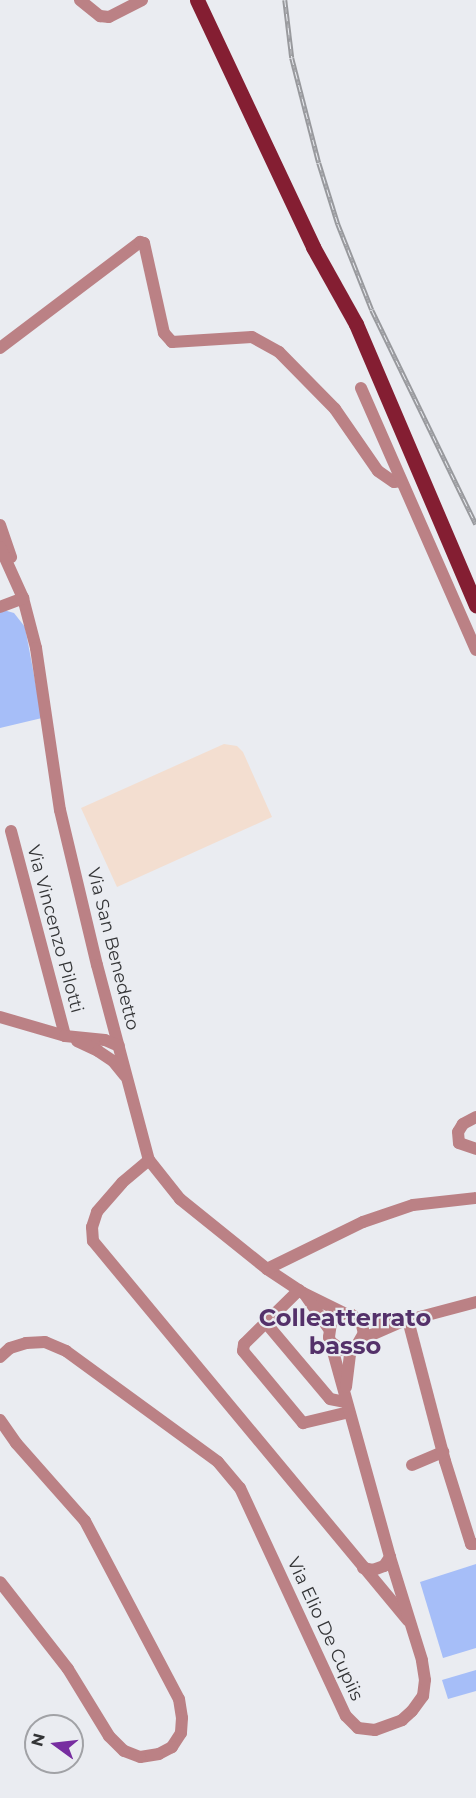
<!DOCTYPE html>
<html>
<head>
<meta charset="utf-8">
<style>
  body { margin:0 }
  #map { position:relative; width:476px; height:1798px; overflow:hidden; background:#eaecf1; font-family:Montserrat,sans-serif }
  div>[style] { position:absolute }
  .industrial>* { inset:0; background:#f3ded0 }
  .green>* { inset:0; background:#a6bef8 }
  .minor>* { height:12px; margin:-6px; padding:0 6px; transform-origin:6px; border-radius:6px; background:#bb8185 }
  .major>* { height:15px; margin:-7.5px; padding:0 7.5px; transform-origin:7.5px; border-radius:7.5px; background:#841e32 }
  .rail>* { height:4.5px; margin-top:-2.25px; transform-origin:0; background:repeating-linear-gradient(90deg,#eaecf1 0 7px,#98999d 0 14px); box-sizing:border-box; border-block:2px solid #98999d }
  span { translate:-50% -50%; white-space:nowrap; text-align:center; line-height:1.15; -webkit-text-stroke:4.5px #eaecf1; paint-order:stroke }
  .street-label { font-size:18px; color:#333436 }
  .district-label { font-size:24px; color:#54316a; font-weight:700 }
  .north { position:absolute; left:24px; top:1714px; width:60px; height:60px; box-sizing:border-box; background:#eaecf1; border:2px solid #a1a2a6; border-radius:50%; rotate:285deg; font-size:16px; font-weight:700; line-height:24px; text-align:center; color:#333436 }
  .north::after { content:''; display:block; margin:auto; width:21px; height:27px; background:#772da0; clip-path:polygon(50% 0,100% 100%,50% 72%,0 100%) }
</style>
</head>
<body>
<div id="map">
  <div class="industrial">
    <div style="clip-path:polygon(224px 744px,237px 746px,243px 752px,272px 817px,117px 887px,81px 808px)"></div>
  </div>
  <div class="green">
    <div style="clip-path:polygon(0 609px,14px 613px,25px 627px,42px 718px,0 728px)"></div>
    <div style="clip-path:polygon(476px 1564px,476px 1648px,443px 1658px,420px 1582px)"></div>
    <div style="clip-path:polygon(476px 1670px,476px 1691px,448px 1699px,442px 1680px)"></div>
  </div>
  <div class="minor">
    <div style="left:80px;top:0;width:26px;rotate:39deg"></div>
    <div style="left:100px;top:16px;width:9px;rotate:6deg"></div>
    <div style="left:109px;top:17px;width:37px;rotate:-27deg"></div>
    <div style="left:0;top:348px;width:176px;rotate:-37.1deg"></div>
    <div style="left:140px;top:242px;width:4px;rotate:14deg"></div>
    <div style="left:144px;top:243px;width:92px;rotate:77.5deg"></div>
    <div style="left:164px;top:333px;width:12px;rotate:48deg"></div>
    <div style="left:172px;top:342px;width:80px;rotate:-3.6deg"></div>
    <div style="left:252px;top:337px;width:31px;rotate:29deg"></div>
    <div style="left:279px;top:352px;width:80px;rotate:45.5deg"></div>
    <div style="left:335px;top:409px;width:75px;rotate:55.3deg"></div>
    <div style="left:378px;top:471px;width:19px;rotate:35deg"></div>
    <div style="left:394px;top:482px;width:7px;rotate:-8deg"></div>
    <div style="left:361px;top:388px;width:286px;rotate:66.3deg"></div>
    <div style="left:0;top:525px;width:34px;rotate:71deg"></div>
    <div style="left:0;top:547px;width:56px;rotate:65.7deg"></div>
    <div style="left:23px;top:598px;width:52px;rotate:75.4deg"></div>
    <div style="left:36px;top:648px;width:164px;rotate:81.6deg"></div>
    <div style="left:60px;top:810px;width:159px;rotate:76.6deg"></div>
    <div style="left:97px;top:965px;width:202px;rotate:75.1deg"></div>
    <div style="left:149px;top:1160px;width:50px;rotate:51.5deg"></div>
    <div style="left:180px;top:1199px;width:112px;rotate:38.8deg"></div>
    <div style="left:267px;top:1269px;width:43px;rotate:33.7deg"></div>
    <div style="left:303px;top:1293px;width:48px;rotate:26deg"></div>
    <div style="left:0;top:607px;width:25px;rotate:-21deg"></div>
    <div style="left:11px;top:831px;width:212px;rotate:75.2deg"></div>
    <div style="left:0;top:1017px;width:68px;rotate:16.3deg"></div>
    <div style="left:65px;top:1036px;width:40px;rotate:5.7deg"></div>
    <div style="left:105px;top:1040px;width:15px;rotate:23deg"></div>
    <div style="left:77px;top:1041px;width:23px;rotate:25deg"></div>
    <div style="left:98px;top:1051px;width:18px;rotate:34deg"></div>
    <div style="left:113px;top:1061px;width:19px;rotate:51deg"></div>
    <div style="left:476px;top:1117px;width:15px;rotate:152deg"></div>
    <div style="left:463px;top:1124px;width:9px;rotate:122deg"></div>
    <div style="left:458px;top:1132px;width:11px;rotate:85deg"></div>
    <div style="left:459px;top:1143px;width:18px;rotate:19deg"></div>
    <div style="left:149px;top:1160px;width:35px;rotate:140deg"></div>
    <div style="left:122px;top:1183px;width:38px;rotate:131deg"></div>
    <div style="left:97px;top:1212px;width:16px;rotate:108deg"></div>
    <div style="left:92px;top:1227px;width:14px;rotate:86deg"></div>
    <div style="left:93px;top:1241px;width:493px;rotate:50.3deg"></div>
    <div style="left:267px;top:1269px;width:107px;rotate:-26.1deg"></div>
    <div style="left:363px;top:1222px;width:53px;rotate:-18.8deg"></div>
    <div style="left:413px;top:1205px;width:62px;rotate:-6.4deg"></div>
    <div style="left:299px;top:1290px;width:77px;rotate:135.5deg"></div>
    <div style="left:244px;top:1344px;width:7px;rotate:98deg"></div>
    <div style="left:243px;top:1351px;width:94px;rotate:50.2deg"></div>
    <div style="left:303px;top:1423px;width:47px;rotate:-13.4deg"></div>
    <div style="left:306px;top:1296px;width:39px;rotate:55deg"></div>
    <div style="left:357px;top:1318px;width:42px;rotate:5.4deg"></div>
    <div style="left:408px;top:1320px;width:146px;rotate:75.3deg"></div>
    <div style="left:445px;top:1461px;width:87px;rotate:72.6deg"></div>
    <div style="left:471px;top:1544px;width:3px"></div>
    <div style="left:266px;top:1323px;width:99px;rotate:49.9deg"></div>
    <div style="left:330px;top:1399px;width:16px;rotate:11deg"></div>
    <div style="left:362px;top:1339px;width:43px;rotate:-23.6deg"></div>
    <div style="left:401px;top:1322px;width:78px;rotate:-14.9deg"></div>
    <div style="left:0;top:1357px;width:13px;rotate:-42deg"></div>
    <div style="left:10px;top:1348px;width:17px;rotate:-17deg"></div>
    <div style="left:26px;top:1343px;width:19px;rotate:-3deg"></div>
    <div style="left:45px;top:1342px;width:23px;rotate:23deg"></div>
    <div style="left:66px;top:1351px;width:188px;rotate:36.1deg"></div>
    <div style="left:218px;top:1462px;width:34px;rotate:50deg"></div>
    <div style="left:240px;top:1488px;width:251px;rotate:65.1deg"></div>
    <div style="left:346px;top:1716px;width:17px;rotate:45deg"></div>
    <div style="left:358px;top:1728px;width:17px;rotate:7deg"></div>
    <div style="left:375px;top:1730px;width:29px;rotate:-20deg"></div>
    <div style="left:402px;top:1720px;width:13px;rotate:-42deg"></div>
    <div style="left:412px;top:1711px;width:19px;rotate:-54deg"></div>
    <div style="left:423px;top:1696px;width:16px;rotate:-83deg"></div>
    <div style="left:425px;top:1680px;width:20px;rotate:-99deg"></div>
    <div style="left:422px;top:1660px;width:108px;rotate:-107.3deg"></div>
    <div style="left:390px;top:1557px;width:228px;rotate:-105.5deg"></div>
    <div style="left:329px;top:1337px;width:15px;rotate:-82deg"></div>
    <div style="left:331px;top:1322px;width:11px;rotate:-38deg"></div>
    <div style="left:340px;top:1315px;width:12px"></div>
    <div style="left:352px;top:1315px;width:11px;rotate:38deg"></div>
    <div style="left:361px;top:1322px;width:11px;rotate:75deg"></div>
    <div style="left:364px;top:1333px;width:16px;rotate:120deg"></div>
    <div style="left:356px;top:1347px;width:14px;rotate:168deg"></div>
    <div style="left:342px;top:1350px;width:14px;rotate:-144deg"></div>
    <div style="left:346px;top:1387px;width:38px;rotate:-83deg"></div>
    <div style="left:0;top:1420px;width:28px;rotate:55deg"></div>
    <div style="left:16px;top:1443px;width:104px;rotate:48.5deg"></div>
    <div style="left:85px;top:1521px;width:201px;rotate:62.2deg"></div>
    <div style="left:179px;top:1699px;width:19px;rotate:81deg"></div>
    <div style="left:182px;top:1718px;width:15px;rotate:94deg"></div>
    <div style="left:181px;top:1733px;width:17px;rotate:123deg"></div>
    <div style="left:172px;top:1747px;width:15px;rotate:152deg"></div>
    <div style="left:159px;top:1754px;width:19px;rotate:171deg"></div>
    <div style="left:140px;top:1757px;width:17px;rotate:-159deg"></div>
    <div style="left:124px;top:1751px;width:21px;rotate:-135deg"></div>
    <div style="left:109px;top:1736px;width:79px;rotate:-121.5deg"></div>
    <div style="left:68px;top:1669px;width:110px;rotate:-128deg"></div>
    <div style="left:412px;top:1465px;width:34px;rotate:-23deg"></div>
    <div style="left:363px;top:1568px;width:10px;rotate:11deg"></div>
    <div style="left:373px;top:1570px;width:12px;rotate:-20deg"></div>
    <div style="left:384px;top:1566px;width:11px;rotate:-56deg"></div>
  </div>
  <div class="major">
    <div style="left:197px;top:0;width:273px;rotate:64.8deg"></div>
    <div style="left:313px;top:247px;width:88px;rotate:60.8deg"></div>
    <div style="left:356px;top:324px;width:306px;rotate:66.9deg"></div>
  </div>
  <div class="rail">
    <div style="left:285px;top:0;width:58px;rotate:83.1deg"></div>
    <div style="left:292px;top:58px;width:108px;rotate:75.6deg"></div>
    <div style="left:319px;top:163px;width:64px;rotate:72.7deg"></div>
    <div style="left:338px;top:224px;width:92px;rotate:68.4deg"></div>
    <div style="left:372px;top:310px;width:238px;rotate:64.1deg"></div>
  </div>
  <div class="street-label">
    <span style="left:55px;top:929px;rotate:75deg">Via Vincenzo Pilotti</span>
    <span style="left:113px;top:949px;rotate:76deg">Via San Benedetto</span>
    <span style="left:325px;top:1629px;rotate:65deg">Via Elio De Cupiis</span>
  </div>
  <div class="district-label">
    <span style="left:345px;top:1332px">Colleatterrato<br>basso</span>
  </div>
  <div class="north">N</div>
</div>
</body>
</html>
